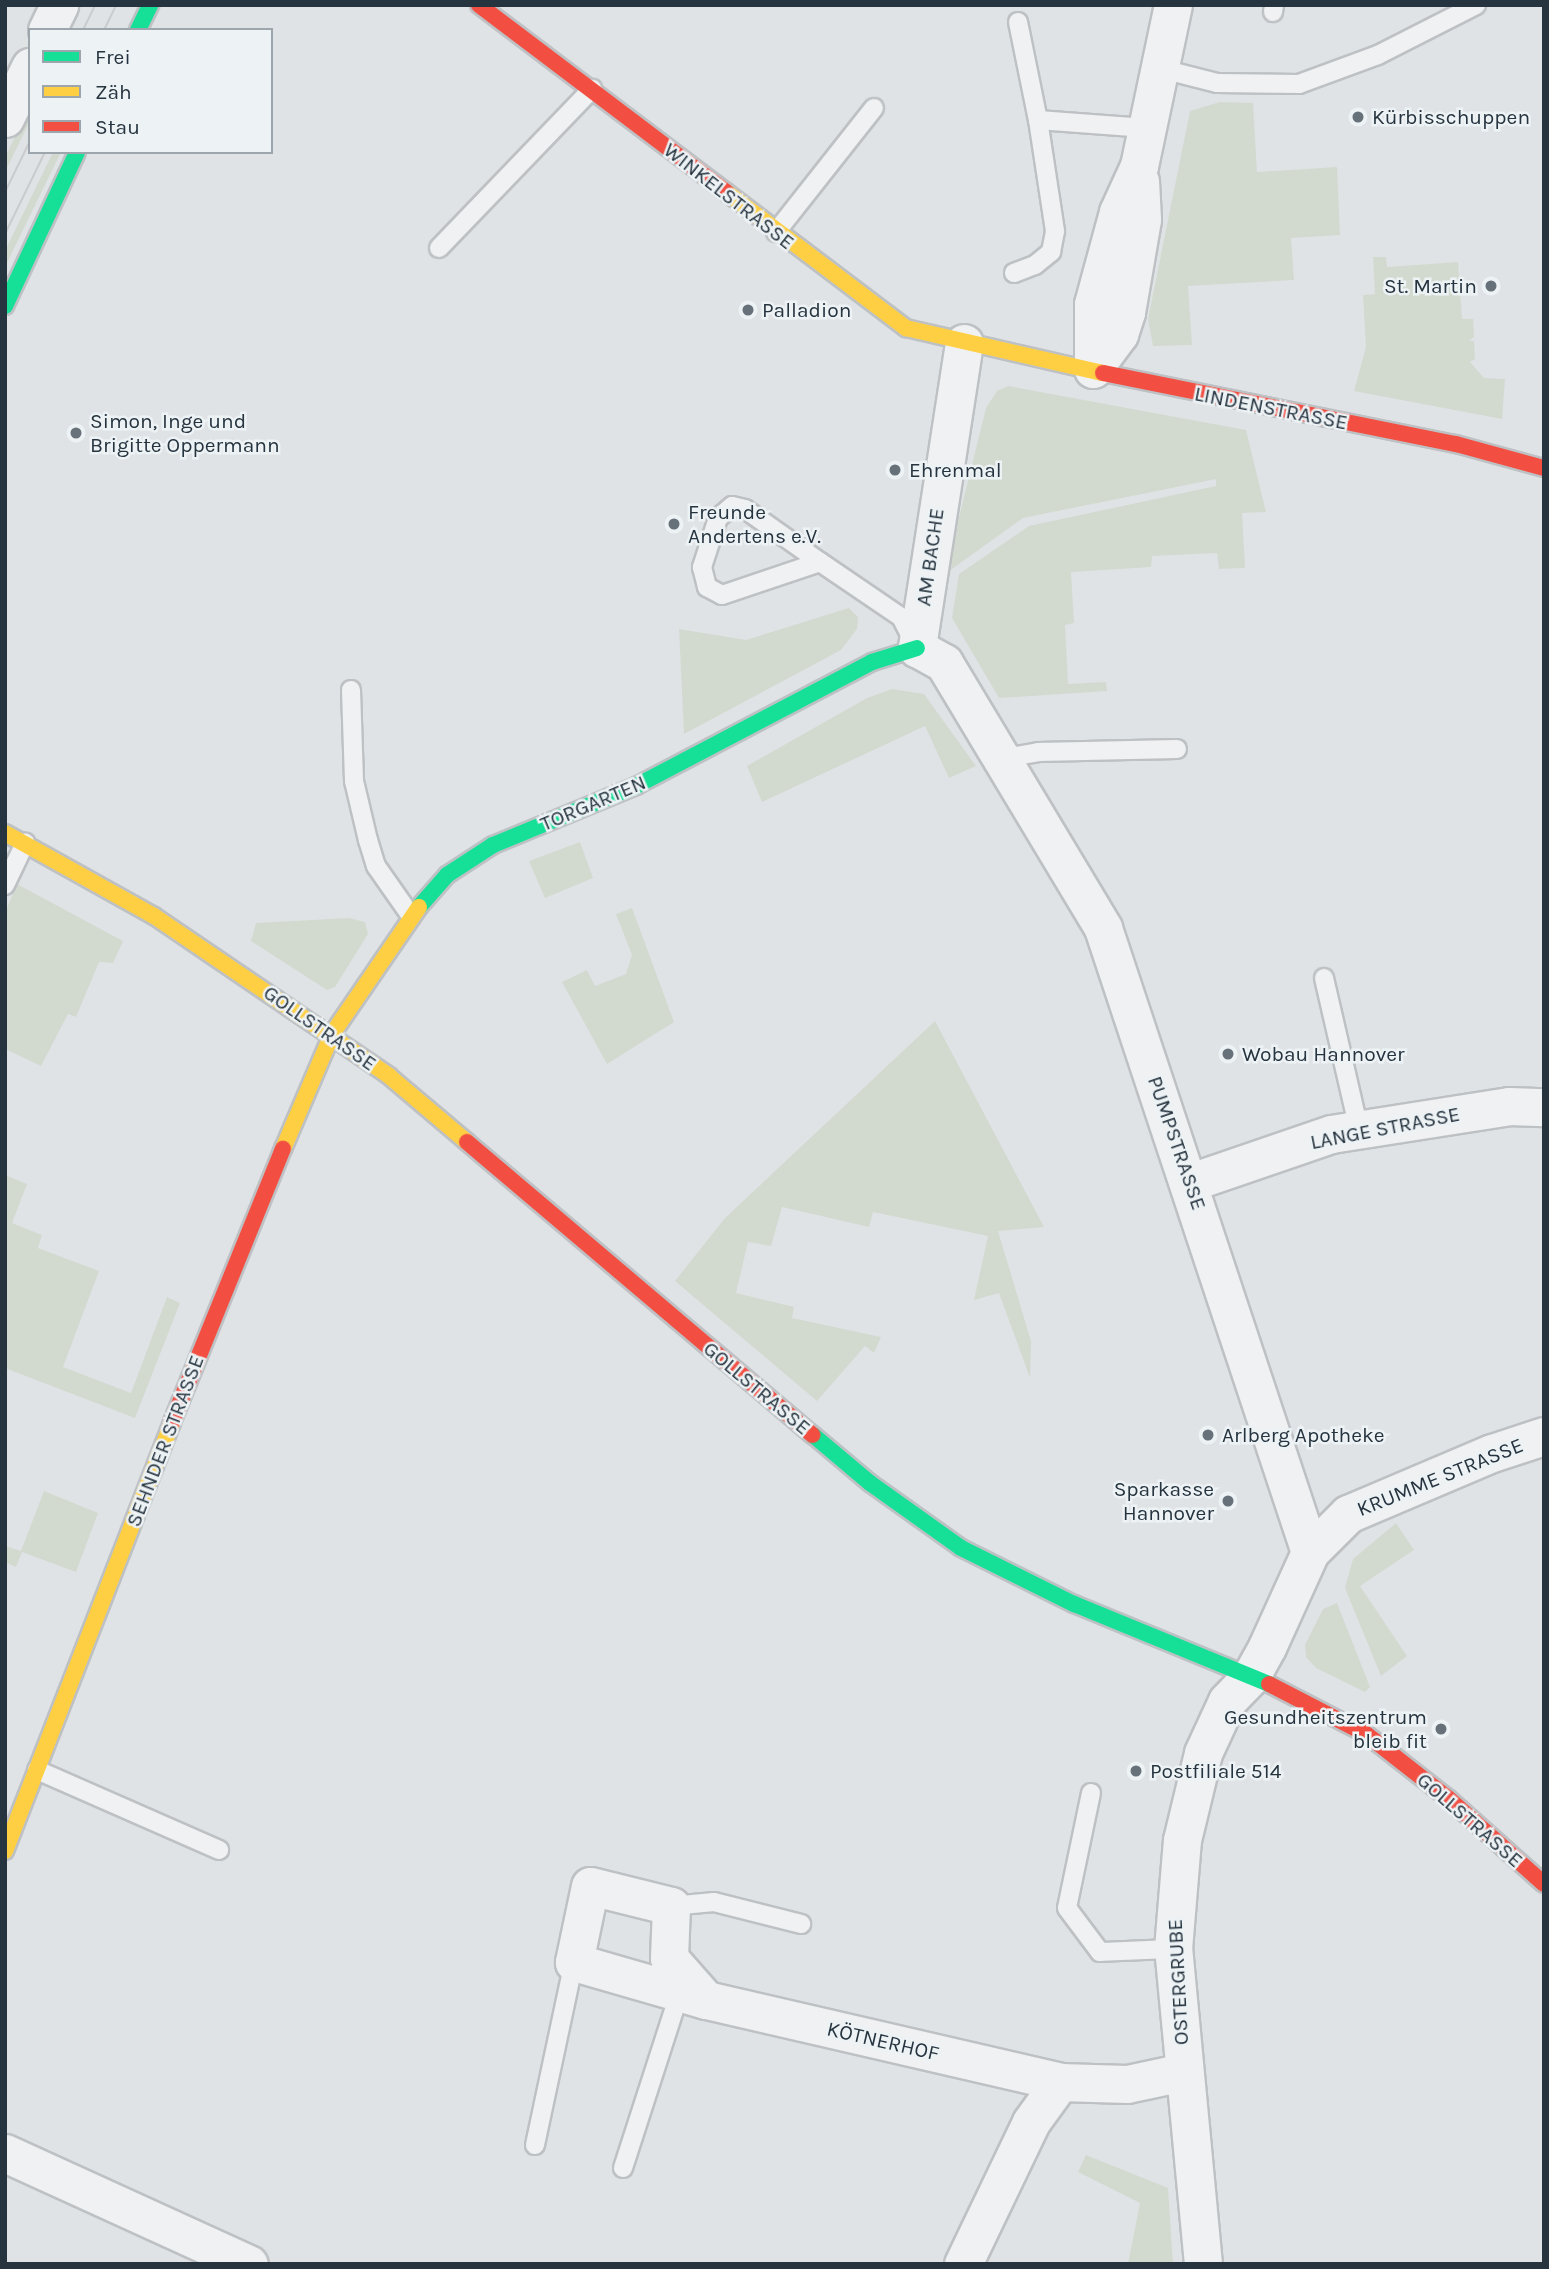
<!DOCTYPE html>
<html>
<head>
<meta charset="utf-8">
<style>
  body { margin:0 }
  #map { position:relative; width:1549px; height:2269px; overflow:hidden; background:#e0e3e6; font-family:Karla,sans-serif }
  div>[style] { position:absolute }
  .green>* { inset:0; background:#d2dad0 }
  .roads { filter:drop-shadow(2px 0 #bec1c4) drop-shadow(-2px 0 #bec1c4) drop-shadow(0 2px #bec1c4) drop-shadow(0 -2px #bec1c4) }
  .lane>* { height:18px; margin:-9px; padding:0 9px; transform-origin:9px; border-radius:9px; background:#eff1f2 }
  .street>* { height:37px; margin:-18.5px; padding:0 18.5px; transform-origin:18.5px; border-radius:18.5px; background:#eff1f2 }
  .fast>* { height:16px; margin:-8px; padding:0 8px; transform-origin:8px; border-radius:8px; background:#16e098 }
  .slow>* { height:16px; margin:-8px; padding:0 8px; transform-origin:8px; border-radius:8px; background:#ffcf43 }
  .jam>* { height:16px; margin:-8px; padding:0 8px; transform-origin:8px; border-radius:8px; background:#f24e42 }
  .tram>* { height:2px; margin:-1px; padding:0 1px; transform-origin:1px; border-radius:1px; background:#c9cbcd }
  .dots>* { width:19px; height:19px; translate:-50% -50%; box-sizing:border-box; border:4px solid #edf2f5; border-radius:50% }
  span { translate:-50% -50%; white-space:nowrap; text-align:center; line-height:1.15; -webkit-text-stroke:5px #edf2f5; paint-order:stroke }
  .poi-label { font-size:21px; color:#26343f }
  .left { translate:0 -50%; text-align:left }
  .right { translate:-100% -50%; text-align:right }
  .street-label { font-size:21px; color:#26343f }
  .frame { position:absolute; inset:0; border:7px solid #26343f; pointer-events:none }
  .legend { position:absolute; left:28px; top:28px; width:245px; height:126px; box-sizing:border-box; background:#edf2f5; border:2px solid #9da6ac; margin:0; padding:9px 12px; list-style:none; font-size:21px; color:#26343f }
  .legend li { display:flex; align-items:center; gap:14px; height:35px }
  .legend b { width:35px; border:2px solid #9da6ac }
</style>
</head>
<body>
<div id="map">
  <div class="green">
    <div style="clip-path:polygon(1220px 102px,1253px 103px,1257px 172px,1337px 167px,1340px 235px,1291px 238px,1294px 280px,1188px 286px,1192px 345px,1153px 346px,1148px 319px,1190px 111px)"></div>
    <div style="clip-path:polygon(30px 106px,30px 121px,5px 172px,5px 157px)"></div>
    <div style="clip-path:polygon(53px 152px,61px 152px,5px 267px,5px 251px)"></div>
    <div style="clip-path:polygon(1373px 257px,1386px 257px,1387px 267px,1458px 262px,1462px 319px,1473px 319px,1474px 337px,1469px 341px,1474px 341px,1475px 359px,1470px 362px,1484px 378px,1505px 379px,1502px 419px,1354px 391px,1366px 347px,1363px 295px,1375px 294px)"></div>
    <div style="clip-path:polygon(1008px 386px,1246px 430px,1266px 512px,1242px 513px,1245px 568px,1219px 569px,1217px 553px,1152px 556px,1151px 567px,1071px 572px,1074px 623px,1065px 625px,1068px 684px,1106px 682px,1107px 691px,999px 698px,952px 618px,959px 574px,1029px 526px,1216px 486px,1216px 479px,1023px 518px,945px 574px,986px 408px,997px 391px)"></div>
    <div style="clip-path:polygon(849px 608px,858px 617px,857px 629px,841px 650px,684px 734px,679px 629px,746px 640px)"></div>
    <div style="clip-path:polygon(892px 689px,924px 694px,976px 766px,949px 778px,925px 726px,762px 802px,747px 766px,867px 698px)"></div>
    <div style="clip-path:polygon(580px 842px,593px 878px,545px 898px,529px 861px)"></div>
    <div style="clip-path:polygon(17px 884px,123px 941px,113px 963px,99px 962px,76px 1017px,68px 1014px,41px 1066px,5px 1049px,5px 913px)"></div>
    <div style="clip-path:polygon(632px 908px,674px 1022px,607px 1064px,562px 982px,587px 970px,595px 986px,626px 974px,632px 955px,616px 914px)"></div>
    <div style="clip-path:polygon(349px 918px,365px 922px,368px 934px,335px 987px,327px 990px,251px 941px,256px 923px)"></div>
    <div style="clip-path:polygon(935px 1021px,1044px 1227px,998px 1231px,1031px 1341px,1030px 1378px,999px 1293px,974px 1300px,988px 1236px,873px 1212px,869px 1227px,782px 1207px,771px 1246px,748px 1242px,736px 1293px,794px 1307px,792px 1318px,881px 1337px,874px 1353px,865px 1346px,817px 1401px,675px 1281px,725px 1218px)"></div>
    <div style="clip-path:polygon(5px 1175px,27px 1184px,12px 1223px,42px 1235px,38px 1248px,99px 1271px,63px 1367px,131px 1393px,167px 1297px,180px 1303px,135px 1418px,5px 1368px)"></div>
    <div style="clip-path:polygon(44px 1491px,98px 1513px,76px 1572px,22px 1552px,16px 1567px,5px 1562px,5px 1546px,21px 1551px)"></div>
    <div style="clip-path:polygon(1396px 1523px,1414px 1550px,1360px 1586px,1407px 1656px,1381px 1676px,1345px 1588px,1353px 1559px)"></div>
    <div style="clip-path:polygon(1337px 1603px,1370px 1687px,1365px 1692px,1316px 1668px,1306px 1657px,1305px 1645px,1323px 1609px)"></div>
    <div style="clip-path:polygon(1086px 2155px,1168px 2188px,1173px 2264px,1128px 2264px,1140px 2203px,1078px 2172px)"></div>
  </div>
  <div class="roads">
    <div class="lane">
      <div style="left:1273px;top:12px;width:7px;rotate:-82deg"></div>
      <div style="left:1018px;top:22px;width:100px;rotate:78.5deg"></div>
      <div style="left:1038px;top:120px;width:108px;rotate:4.2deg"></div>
      <div style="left:1158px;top:68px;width:61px;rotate:14.3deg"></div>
      <div style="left:1217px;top:83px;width:82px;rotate:0.7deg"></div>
      <div style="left:1299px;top:84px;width:84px;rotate:-20.2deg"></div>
      <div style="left:1378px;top:55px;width:110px;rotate:-27deg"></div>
      <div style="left:776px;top:232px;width:158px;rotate:-51.7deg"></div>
      <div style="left:439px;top:248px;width:221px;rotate:-46.1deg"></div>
      <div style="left:1014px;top:273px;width:22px;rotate:-21deg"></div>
      <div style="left:1035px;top:265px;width:21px;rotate:-39deg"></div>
      <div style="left:1051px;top:252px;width:21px;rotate:-79deg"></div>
      <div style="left:1055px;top:231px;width:112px;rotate:-98.7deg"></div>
      <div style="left:820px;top:562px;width:92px;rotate:-144.8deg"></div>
      <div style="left:745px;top:509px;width:13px;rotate:-167deg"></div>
      <div style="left:732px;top:506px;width:18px;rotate:139deg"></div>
      <div style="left:718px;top:518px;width:52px;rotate:108.1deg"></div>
      <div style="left:702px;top:567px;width:21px;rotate:76deg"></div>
      <div style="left:707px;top:587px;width:17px;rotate:28deg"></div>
      <div style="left:722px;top:595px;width:103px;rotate:-18.6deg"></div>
      <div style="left:820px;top:562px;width:98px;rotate:34.2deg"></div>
      <div style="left:901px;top:617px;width:28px;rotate:63deg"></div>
      <div style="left:351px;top:690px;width:91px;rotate:88.1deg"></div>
      <div style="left:354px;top:781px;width:61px;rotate:76.7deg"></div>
      <div style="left:368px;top:840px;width:27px;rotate:73deg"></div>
      <div style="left:376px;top:866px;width:61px;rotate:55deg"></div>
      <div style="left:999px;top:759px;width:40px;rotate:-10deg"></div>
      <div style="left:1038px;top:752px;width:139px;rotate:-1.2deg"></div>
      <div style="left:5px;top:885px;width:47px;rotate:-64.5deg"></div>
      <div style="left:1324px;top:978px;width:156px;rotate:77deg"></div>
      <div style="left:37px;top:1770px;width:199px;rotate:23.7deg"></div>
      <div style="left:1091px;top:1793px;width:117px;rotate:101.8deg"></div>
      <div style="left:1067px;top:1908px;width:55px;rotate:53.1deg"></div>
      <div style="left:1100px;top:1952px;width:73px;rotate:-2.4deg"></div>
      <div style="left:671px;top:1906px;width:43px;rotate:-5.3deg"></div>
      <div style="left:714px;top:1902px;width:90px;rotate:14.2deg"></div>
      <div style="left:535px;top:2145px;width:187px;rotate:-78deg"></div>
      <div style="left:623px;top:2168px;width:186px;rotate:-72.1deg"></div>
    </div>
    <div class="street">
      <div style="left:47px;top:30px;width:28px;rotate:-64deg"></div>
      <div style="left:5px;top:118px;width:57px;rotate:-63.9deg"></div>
      <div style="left:964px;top:343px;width:309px;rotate:98.8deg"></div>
      <div style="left:917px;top:648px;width:31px;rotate:29deg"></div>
      <div style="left:944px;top:663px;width:309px;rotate:59deg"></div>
      <div style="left:1103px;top:928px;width:657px;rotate:71.65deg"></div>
      <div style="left:1093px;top:369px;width:65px;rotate:-90deg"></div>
      <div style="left:1093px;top:304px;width:95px;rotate:-74.8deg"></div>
      <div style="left:1118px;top:212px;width:51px;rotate:-65.5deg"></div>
      <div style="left:1139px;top:166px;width:165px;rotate:-78.1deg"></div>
      <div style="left:1093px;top:369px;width:44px;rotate:-53.4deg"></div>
      <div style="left:1119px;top:334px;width:23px;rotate:-72deg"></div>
      <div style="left:1126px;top:312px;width:94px;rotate:-80.2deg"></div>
      <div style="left:1142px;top:219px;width:38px;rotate:-93deg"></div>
      <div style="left:1191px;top:1182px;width:148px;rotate:-18.9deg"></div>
      <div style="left:1331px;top:1134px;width:180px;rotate:-8.9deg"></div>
      <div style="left:1509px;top:1106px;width:35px;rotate:2deg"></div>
      <div style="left:706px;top:2000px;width:56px;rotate:-131.4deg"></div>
      <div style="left:669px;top:1958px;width:52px;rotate:-87.8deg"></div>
      <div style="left:671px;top:1906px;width:83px;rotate:-166.1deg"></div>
      <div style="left:590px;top:1886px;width:78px;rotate:101.9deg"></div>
      <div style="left:574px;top:1962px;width:137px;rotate:16.1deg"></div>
      <div style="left:706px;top:2000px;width:363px;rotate:13deg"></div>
      <div style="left:5px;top:2153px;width:268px;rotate:24.5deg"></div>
      <div style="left:963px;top:2264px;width:157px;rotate:-64.4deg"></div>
      <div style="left:1031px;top:2122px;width:49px;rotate:-54.1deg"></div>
      <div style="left:1060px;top:2082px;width:67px;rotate:1.7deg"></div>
      <div style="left:1127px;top:2084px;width:57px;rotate:-12.1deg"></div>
      <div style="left:1203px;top:2264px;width:316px;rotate:-95.4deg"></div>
      <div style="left:1173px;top:1949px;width:109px;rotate:-85.3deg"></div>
      <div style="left:1182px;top:1840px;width:89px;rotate:-76.4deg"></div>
      <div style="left:1203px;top:1753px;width:57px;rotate:-65.2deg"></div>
      <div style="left:1227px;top:1701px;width:35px;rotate:-46deg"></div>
      <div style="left:1251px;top:1676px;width:33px;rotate:-61deg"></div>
      <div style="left:1267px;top:1647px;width:104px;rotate:-65.6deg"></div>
      <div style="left:1310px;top:1552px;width:54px;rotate:-45deg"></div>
      <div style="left:1348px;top:1514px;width:156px;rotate:-23deg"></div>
      <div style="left:1492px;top:1453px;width:55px;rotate:-18.1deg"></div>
    </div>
    <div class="fast">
      <div style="left:138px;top:30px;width:28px;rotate:-64deg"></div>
      <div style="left:5px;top:306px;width:170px;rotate:-64.9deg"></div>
      <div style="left:419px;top:907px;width:43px;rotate:-48.8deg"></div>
      <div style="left:447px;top:875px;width:55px;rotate:-33.1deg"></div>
      <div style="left:493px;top:845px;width:155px;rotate:-22.4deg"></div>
      <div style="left:636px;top:786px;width:267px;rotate:-27.7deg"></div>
      <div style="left:872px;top:662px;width:47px;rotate:-17.3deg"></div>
      <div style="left:813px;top:1435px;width:75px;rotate:40.1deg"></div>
      <div style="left:870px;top:1483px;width:112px;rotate:35.5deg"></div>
      <div style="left:961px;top:1548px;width:126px;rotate:26.4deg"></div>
      <div style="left:1074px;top:1604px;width:211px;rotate:22.3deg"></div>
    </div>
    <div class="slow">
      <div style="left:726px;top:192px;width:226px;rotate:37.1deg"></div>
      <div style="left:906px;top:328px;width:202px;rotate:12.9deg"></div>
      <div style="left:5px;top:833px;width:171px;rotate:29.1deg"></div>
      <div style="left:154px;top:916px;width:284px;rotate:34.2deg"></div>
      <div style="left:389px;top:1076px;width:102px;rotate:40.2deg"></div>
      <div style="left:283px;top:1149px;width:125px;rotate:-66.9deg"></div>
      <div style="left:332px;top:1034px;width:154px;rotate:-55.6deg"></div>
      <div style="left:5px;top:1851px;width:460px;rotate:-68.7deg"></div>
    </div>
    <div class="jam">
      <div style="left:479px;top:5px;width:310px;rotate:37.1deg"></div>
      <div style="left:1103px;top:373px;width:360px;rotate:11.4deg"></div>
      <div style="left:1456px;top:444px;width:91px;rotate:15.3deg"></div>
      <div style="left:467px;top:1142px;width:453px;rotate:40.3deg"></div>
      <div style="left:172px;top:1422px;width:295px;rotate:-67.9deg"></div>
      <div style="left:1269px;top:1684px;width:109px;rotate:27.3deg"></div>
      <div style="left:1366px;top:1734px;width:105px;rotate:38.1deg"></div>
      <div style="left:1449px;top:1799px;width:127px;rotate:41.8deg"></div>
    </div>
  </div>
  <div class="tram">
    <div style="left:83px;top:30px;width:28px;rotate:-64deg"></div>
    <div style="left:104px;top:30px;width:28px;rotate:-64deg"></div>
    <div style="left:5px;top:192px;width:57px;rotate:-63.9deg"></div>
    <div style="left:5px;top:234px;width:91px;rotate:-64deg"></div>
  </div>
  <div class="dots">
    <div style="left:1358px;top:117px;background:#677179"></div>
    <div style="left:1491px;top:286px;background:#677179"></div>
    <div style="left:748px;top:310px;background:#677179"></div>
    <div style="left:76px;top:433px;background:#677179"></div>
    <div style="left:895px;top:470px;background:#677179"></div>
    <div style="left:674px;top:524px;background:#677179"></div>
    <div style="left:1228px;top:1054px;background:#677179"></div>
    <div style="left:1208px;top:1435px;background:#677179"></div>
    <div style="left:1228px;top:1501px;background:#677179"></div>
    <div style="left:1441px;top:1729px;background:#677179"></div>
    <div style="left:1136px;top:1771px;background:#677179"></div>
  </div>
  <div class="poi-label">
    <span class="left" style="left:1372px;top:117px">Kürbisschuppen</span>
    <span class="right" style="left:1477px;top:286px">St. Martin</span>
    <span class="left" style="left:762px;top:310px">Palladion</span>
    <span class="left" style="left:90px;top:433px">Simon, Inge und<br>Brigitte Oppermann</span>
    <span class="left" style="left:909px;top:470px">Ehrenmal</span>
    <span class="left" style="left:688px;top:524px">Freunde<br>Andertens e.V.</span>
    <span class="left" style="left:1242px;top:1054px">Wobau Hannover</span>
    <span class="left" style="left:1222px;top:1435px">Arlberg Apotheke</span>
    <span class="right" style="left:1214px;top:1501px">Sparkasse<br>Hannover</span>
    <span class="right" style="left:1427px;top:1729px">Gesundheitszentrum<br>bleib fit</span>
    <span class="left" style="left:1150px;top:1771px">Postfiliale 514</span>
  </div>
  <div class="street-label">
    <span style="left:729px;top:196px;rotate:38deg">WINKELSTRASSE</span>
    <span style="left:1271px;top:408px;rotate:11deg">LINDENSTRASSE</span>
    <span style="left:930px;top:557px;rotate:-82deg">AM BACHE</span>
    <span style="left:593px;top:803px;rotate:-23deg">TORGARTEN</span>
    <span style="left:320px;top:1028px;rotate:35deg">GOLLSTRASSE</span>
    <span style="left:1385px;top:1128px;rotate:-11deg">LANGE STRASSE</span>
    <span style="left:1177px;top:1143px;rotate:71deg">PUMPSTRASSE</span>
    <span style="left:757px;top:1388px;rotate:40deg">GOLLSTRASSE</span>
    <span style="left:165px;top:1441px;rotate:-69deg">SEHNDER STRASSE</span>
    <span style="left:1440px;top:1477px;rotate:-22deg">KRUMME STRASSE</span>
    <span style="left:1470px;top:1820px;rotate:41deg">GOLLSTRASSE</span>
    <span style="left:1178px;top:1982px;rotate:-93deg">OSTERGRUBE</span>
    <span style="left:883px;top:2041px;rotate:13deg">KÖTNERHOF</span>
  </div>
  <div class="frame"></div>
  <ul class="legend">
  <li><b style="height:9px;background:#16e098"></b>Frei</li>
  <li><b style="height:9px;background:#ffcf43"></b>Zäh</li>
  <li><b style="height:9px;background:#f24e42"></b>Stau</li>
  </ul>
</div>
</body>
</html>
